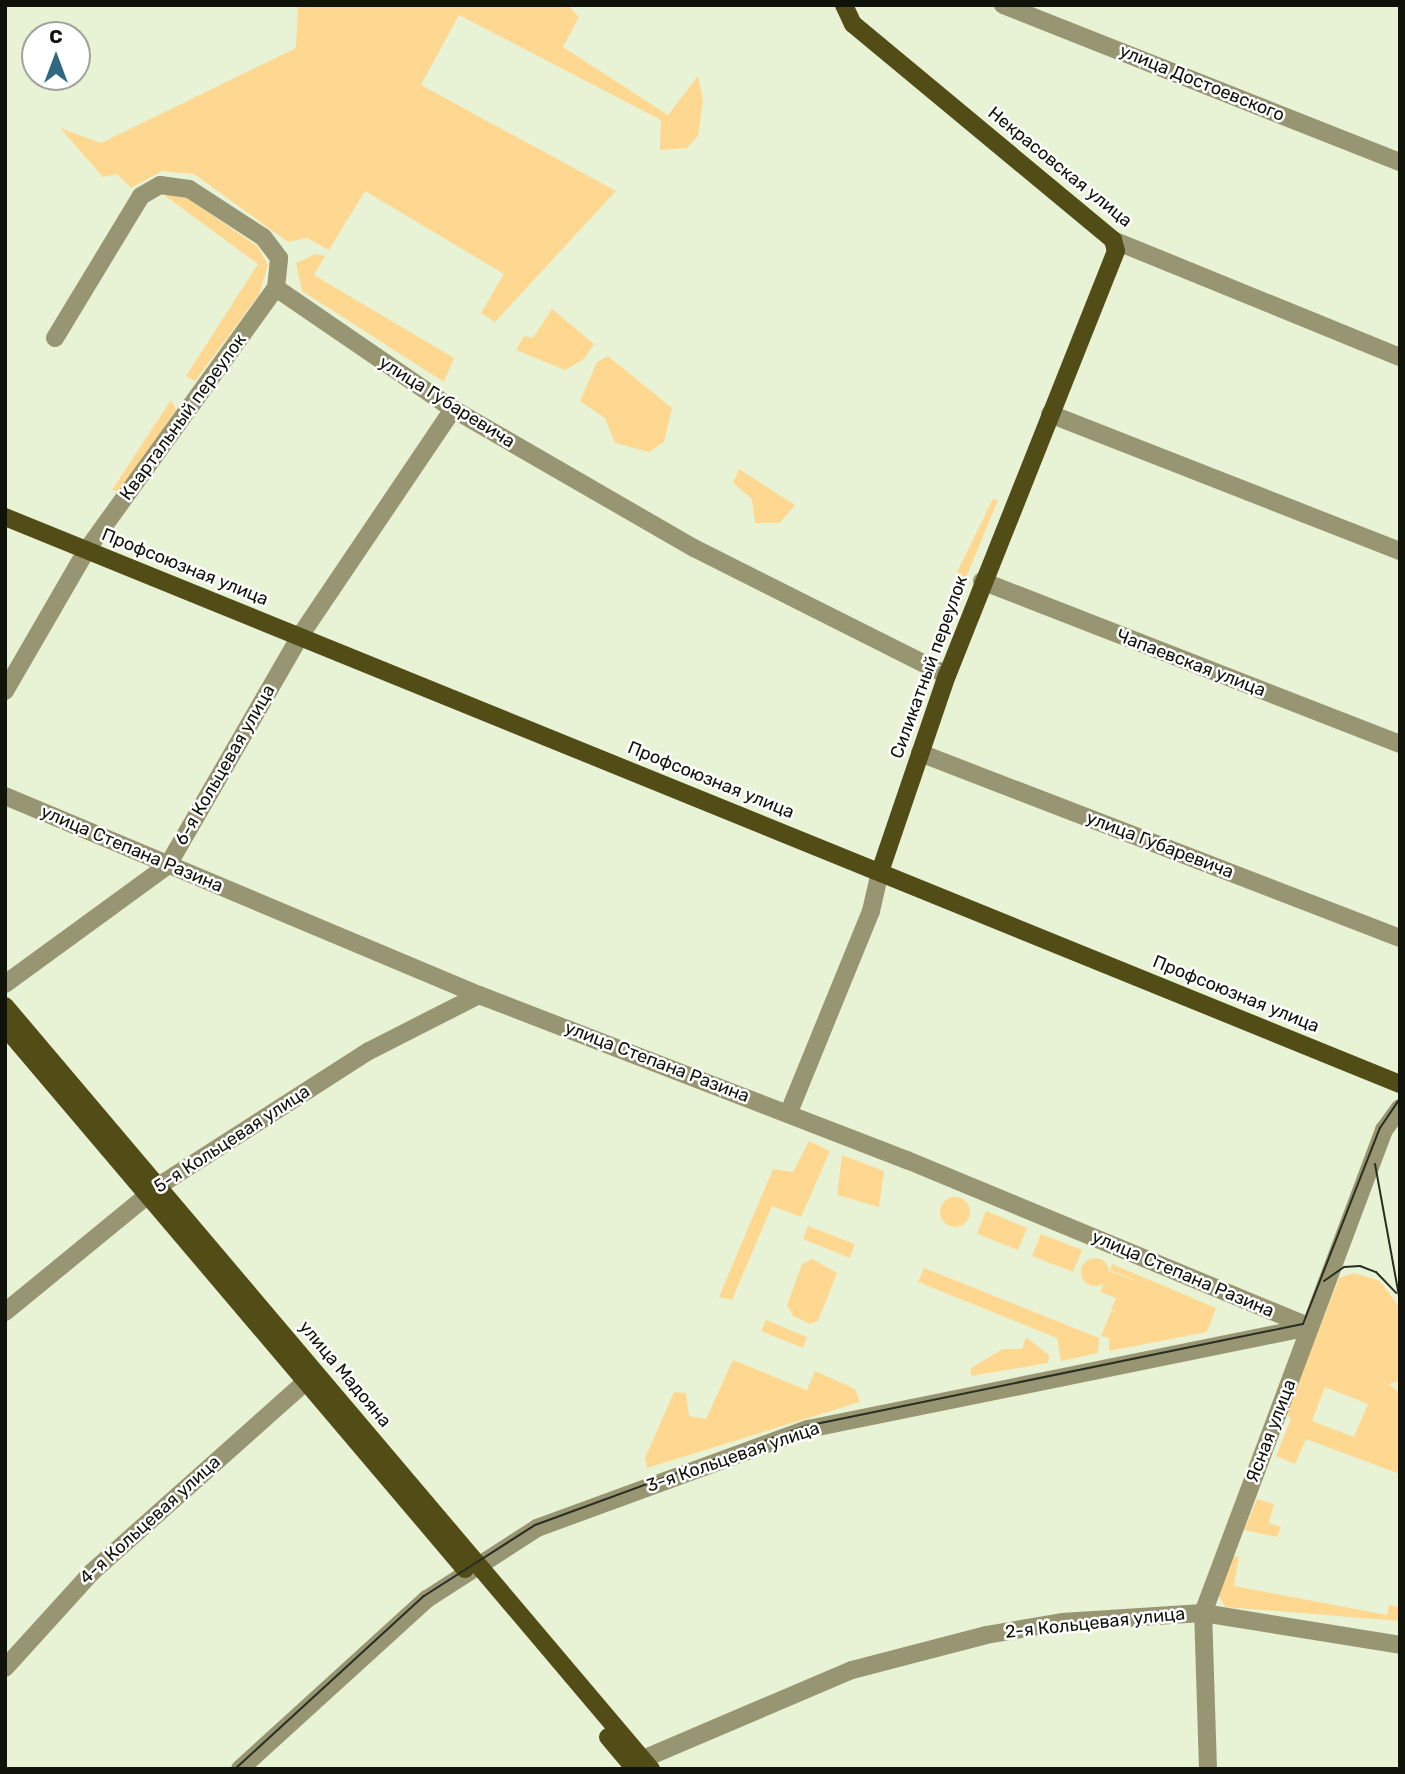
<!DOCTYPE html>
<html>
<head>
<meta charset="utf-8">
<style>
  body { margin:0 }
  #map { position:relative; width:1405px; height:1774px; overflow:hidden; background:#e8f3d6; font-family:Rubik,sans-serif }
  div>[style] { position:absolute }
  .green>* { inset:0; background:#fed891 }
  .round { border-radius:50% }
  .minor>* { height:18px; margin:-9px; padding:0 9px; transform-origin:9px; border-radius:9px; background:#989573 }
  .major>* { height:18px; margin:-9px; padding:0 9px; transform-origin:9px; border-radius:9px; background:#524c17 }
  .tram>* { height:2px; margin:-1px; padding:0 1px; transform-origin:1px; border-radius:1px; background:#292e22 }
  span { translate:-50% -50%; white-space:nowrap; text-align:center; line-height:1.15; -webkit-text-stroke:5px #fff; paint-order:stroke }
  .street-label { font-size:18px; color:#0f1309 }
  .frame { position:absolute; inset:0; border:7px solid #0f1309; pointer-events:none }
  .north { position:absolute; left:21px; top:21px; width:70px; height:70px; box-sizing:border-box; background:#fff; border:2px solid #9fa19d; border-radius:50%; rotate:0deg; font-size:19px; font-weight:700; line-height:28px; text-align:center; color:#0f1309 }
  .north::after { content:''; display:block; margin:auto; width:24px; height:32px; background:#2e6981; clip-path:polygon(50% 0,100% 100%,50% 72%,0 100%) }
</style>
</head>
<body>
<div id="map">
  <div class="green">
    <div style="clip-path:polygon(298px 5px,568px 5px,579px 17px,563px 47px,668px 115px,698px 76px,703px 101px,698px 136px,687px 148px,660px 150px,661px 120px,459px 15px,421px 85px,616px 191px,495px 322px,481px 313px,504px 274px,365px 191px,329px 250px,307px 238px,288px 242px,194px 174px,162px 171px,131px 188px,117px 174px,103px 177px,60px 128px,101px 143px,296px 48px)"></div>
    <div style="clip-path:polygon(169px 192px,183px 195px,258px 247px,268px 265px,259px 295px,195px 381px,186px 376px,258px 264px,164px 195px)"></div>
    <div style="clip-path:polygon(316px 254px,325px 256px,314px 275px,454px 358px,444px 382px,302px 291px,296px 263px)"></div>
    <div style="clip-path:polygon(552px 309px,594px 344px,584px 359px,565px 370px,516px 350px,524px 336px,533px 338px)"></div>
    <div style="clip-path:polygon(608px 356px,672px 408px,664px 442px,649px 452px,615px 443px,605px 418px,580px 401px,597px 362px)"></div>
    <div style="clip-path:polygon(171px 400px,176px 410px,120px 492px,112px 490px)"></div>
    <div style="clip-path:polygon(739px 469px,795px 505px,780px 523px,755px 523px,752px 499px,733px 483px)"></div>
    <div style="clip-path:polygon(993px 499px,998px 500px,963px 585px,957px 572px)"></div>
    <div style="clip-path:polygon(809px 1141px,830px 1151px,801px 1217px,772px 1206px,732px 1300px,719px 1297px,773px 1169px,793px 1172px)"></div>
    <div style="clip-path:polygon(842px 1155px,884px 1171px,879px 1207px,837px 1195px)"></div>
    <div class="round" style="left:940px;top:1197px;width:30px;height:30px"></div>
    <div style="clip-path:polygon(986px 1211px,1027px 1228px,1018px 1250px,977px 1234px)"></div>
    <div style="clip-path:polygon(808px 1226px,855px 1244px,850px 1258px,803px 1239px)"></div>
    <div style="clip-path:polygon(1041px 1234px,1082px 1250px,1073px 1272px,1032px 1256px)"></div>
    <div class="round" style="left:1081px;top:1258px;width:28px;height:28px"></div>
    <div style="clip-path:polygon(812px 1259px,837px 1273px,818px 1321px,810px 1324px,793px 1316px,787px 1305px,802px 1264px)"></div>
    <div style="clip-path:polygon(1112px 1264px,1216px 1308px,1207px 1332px,1109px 1351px,1109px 1338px,1101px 1336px,1111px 1311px,1121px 1314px,1111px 1310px,1116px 1298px,1100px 1292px,1109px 1271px,1150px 1286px,1110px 1270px)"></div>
    <div style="clip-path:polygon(924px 1268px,1099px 1338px,1098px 1353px,1061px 1361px,1057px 1338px,918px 1282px)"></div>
    <div style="clip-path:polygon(evenodd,1354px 1273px,1380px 1281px,1400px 1308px,1400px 1381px,1389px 1384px,1400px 1393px,1400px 1474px,1306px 1439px,1295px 1464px,1276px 1456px,1291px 1419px,1286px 1413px,1339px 1278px,1354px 1273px,1325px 1387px,1368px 1404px,1354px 1437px,1312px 1421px,1325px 1387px)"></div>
    <div style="clip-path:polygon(766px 1320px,807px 1337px,803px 1348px,761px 1331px)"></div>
    <div style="clip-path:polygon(1026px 1337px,1049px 1355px,1048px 1363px,971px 1376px,971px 1368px,1003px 1349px,1022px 1349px)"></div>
    <div style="clip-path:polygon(733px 1360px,807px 1390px,815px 1371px,855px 1389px,860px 1402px,647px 1468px,645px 1458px,674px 1392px,686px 1393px,689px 1416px,706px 1419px)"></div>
    <div style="clip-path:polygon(1257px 1499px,1274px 1504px,1269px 1523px,1281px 1527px,1277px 1537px,1244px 1530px)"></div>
    <div style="clip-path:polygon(1233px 1556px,1239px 1557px,1234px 1586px,1387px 1615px,1389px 1605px,1400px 1607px,1400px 1621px,1225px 1607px,1218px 1594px)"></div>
  </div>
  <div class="minor">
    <div style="left:1003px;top:5px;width:427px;rotate:21.6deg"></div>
    <div style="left:1113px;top:240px;width:310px;rotate:22.2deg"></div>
    <div style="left:276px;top:288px;width:214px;rotate:34.4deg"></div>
    <div style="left:453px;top:409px;width:278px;rotate:30deg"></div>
    <div style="left:694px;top:548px;width:283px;rotate:26.7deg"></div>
    <div style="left:1050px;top:414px;width:376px;rotate:21.4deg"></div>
    <div style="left:982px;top:581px;width:449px;rotate:21.3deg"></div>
    <div style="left:5px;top:691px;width:162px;rotate:-59.9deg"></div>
    <div style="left:86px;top:551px;width:324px;rotate:-54.2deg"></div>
    <div style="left:276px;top:288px;width:30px;rotate:-84deg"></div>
    <div style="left:279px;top:258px;width:26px;rotate:-127deg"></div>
    <div style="left:263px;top:237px;width:88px;rotate:-147deg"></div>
    <div style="left:189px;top:189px;width:29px;rotate:-172deg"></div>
    <div style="left:160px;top:185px;width:22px;rotate:150deg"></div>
    <div style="left:141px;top:196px;width:166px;rotate:121.2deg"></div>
    <div style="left:920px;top:753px;width:514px;rotate:21.08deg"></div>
    <div style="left:5px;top:796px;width:514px;rotate:22.77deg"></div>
    <div style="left:479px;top:995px;width:459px;rotate:21.1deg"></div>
    <div style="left:907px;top:1160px;width:436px;rotate:22.5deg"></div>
    <div style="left:5px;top:984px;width:202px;rotate:-36.1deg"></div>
    <div style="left:168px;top:865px;width:264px;rotate:-60deg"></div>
    <div style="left:300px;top:636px;width:274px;rotate:-56deg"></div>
    <div style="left:789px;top:1112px;width:217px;rotate:-67.8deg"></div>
    <div style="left:871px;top:911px;width:40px;rotate:-77deg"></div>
    <div style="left:5px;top:1312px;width:200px;rotate:-39.3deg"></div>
    <div style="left:160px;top:1185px;width:248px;rotate:-32.7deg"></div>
    <div style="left:369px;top:1051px;width:123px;rotate:-27deg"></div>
    <div style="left:5px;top:1668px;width:128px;rotate:-47.8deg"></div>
    <div style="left:91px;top:1573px;width:287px;rotate:-41.7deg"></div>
    <div style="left:643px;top:1759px;width:227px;rotate:-23.1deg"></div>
    <div style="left:852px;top:1670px;width:138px;rotate:-14.6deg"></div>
    <div style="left:986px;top:1635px;width:77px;rotate:-9.7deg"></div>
    <div style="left:1062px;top:1622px;width:141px;rotate:-3.7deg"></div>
    <div style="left:1203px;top:1613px;width:200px;rotate:9.2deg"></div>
    <div style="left:240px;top:1769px;width:253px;rotate:-42.3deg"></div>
    <div style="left:427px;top:1599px;width:131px;rotate:-32.8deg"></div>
    <div style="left:537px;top:1528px;width:289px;rotate:-20.1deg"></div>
    <div style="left:808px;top:1429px;width:512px;rotate:-11.49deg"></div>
    <div style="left:1208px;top:1769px;width:156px;rotate:-91.8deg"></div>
    <div style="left:1203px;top:1613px;width:516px;rotate:-69.46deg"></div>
    <div style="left:1384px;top:1130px;width:27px;rotate:-54deg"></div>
  </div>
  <div class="major">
    <div style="left:844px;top:5px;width:21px;rotate:65deg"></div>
    <div style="left:853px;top:24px;width:338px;rotate:39.7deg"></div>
    <div style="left:1113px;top:240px;width:11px;rotate:75deg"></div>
    <div style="left:1116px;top:251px;width:456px;rotate:111.7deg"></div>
    <div style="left:947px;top:675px;width:208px;rotate:108.8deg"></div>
    <div style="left:5px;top:517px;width:1506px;rotate:22.12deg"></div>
    <div style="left:5px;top:1006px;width:1000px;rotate:49.75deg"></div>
    <div style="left:5px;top:1027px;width:711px;rotate:49.68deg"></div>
    <div style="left:608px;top:1737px;width:42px;rotate:49.8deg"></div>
  </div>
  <div class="tram">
    <div style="left:1375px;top:1164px;width:134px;rotate:79.7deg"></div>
    <div style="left:1324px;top:1281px;width:24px;rotate:-35deg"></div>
    <div style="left:1344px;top:1267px;width:16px;rotate:-4deg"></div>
    <div style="left:1360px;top:1266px;width:17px;rotate:21deg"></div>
    <div style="left:1376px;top:1272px;width:29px;rotate:46deg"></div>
    <div style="left:235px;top:1769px;width:256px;rotate:-42.5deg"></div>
    <div style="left:424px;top:1596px;width:132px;rotate:-32.6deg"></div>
    <div style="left:535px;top:1525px;width:289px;rotate:-20.1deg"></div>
    <div style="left:806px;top:1426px;width:507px;rotate:-11.6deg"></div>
    <div style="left:1303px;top:1324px;width:211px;rotate:-68.6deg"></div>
    <div style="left:1380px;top:1128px;width:36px;rotate:-56deg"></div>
  </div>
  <div class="street-label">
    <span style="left:1202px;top:83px;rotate:22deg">улица Достоевского</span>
    <span style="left:1060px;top:167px;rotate:39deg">Некрасовская улица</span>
    <span style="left:447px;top:402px;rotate:32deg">улица Губаревича</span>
    <span style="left:183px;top:417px;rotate:-54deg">Квартальный переулок</span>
    <span style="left:185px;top:567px;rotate:22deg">Профсоюзная улица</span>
    <span style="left:1191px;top:663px;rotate:21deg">Чапаевская улица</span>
    <span style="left:929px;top:667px;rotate:-70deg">Силикатный переулок</span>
    <span style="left:225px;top:765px;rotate:-60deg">6-я Кольцевая улица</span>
    <span style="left:711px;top:780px;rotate:22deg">Профсоюзная улица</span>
    <span style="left:1160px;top:845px;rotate:21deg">улица Губаревича</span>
    <span style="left:132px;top:849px;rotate:23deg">улица Степана Разина</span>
    <span style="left:1236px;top:994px;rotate:22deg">Профсоюзная улица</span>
    <span style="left:657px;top:1062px;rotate:21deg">улица Степана Разина</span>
    <span style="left:232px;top:1139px;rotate:-33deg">5-я Кольцевая улица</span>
    <span style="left:1183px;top:1274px;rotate:23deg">улица Степана Разина</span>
    <span style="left:345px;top:1374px;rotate:50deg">улица Мадояна</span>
    <span style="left:1271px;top:1431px;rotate:-69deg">Ясная улица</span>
    <span style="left:733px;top:1457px;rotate:-19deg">3-я Кольцевая улица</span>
    <span style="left:150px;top:1520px;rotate:-42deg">4-я Кольцевая улица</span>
    <span style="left:1095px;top:1623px;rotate:-6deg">2-я Кольцевая улица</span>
  </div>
  <div class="frame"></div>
  <div class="north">С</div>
</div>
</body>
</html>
